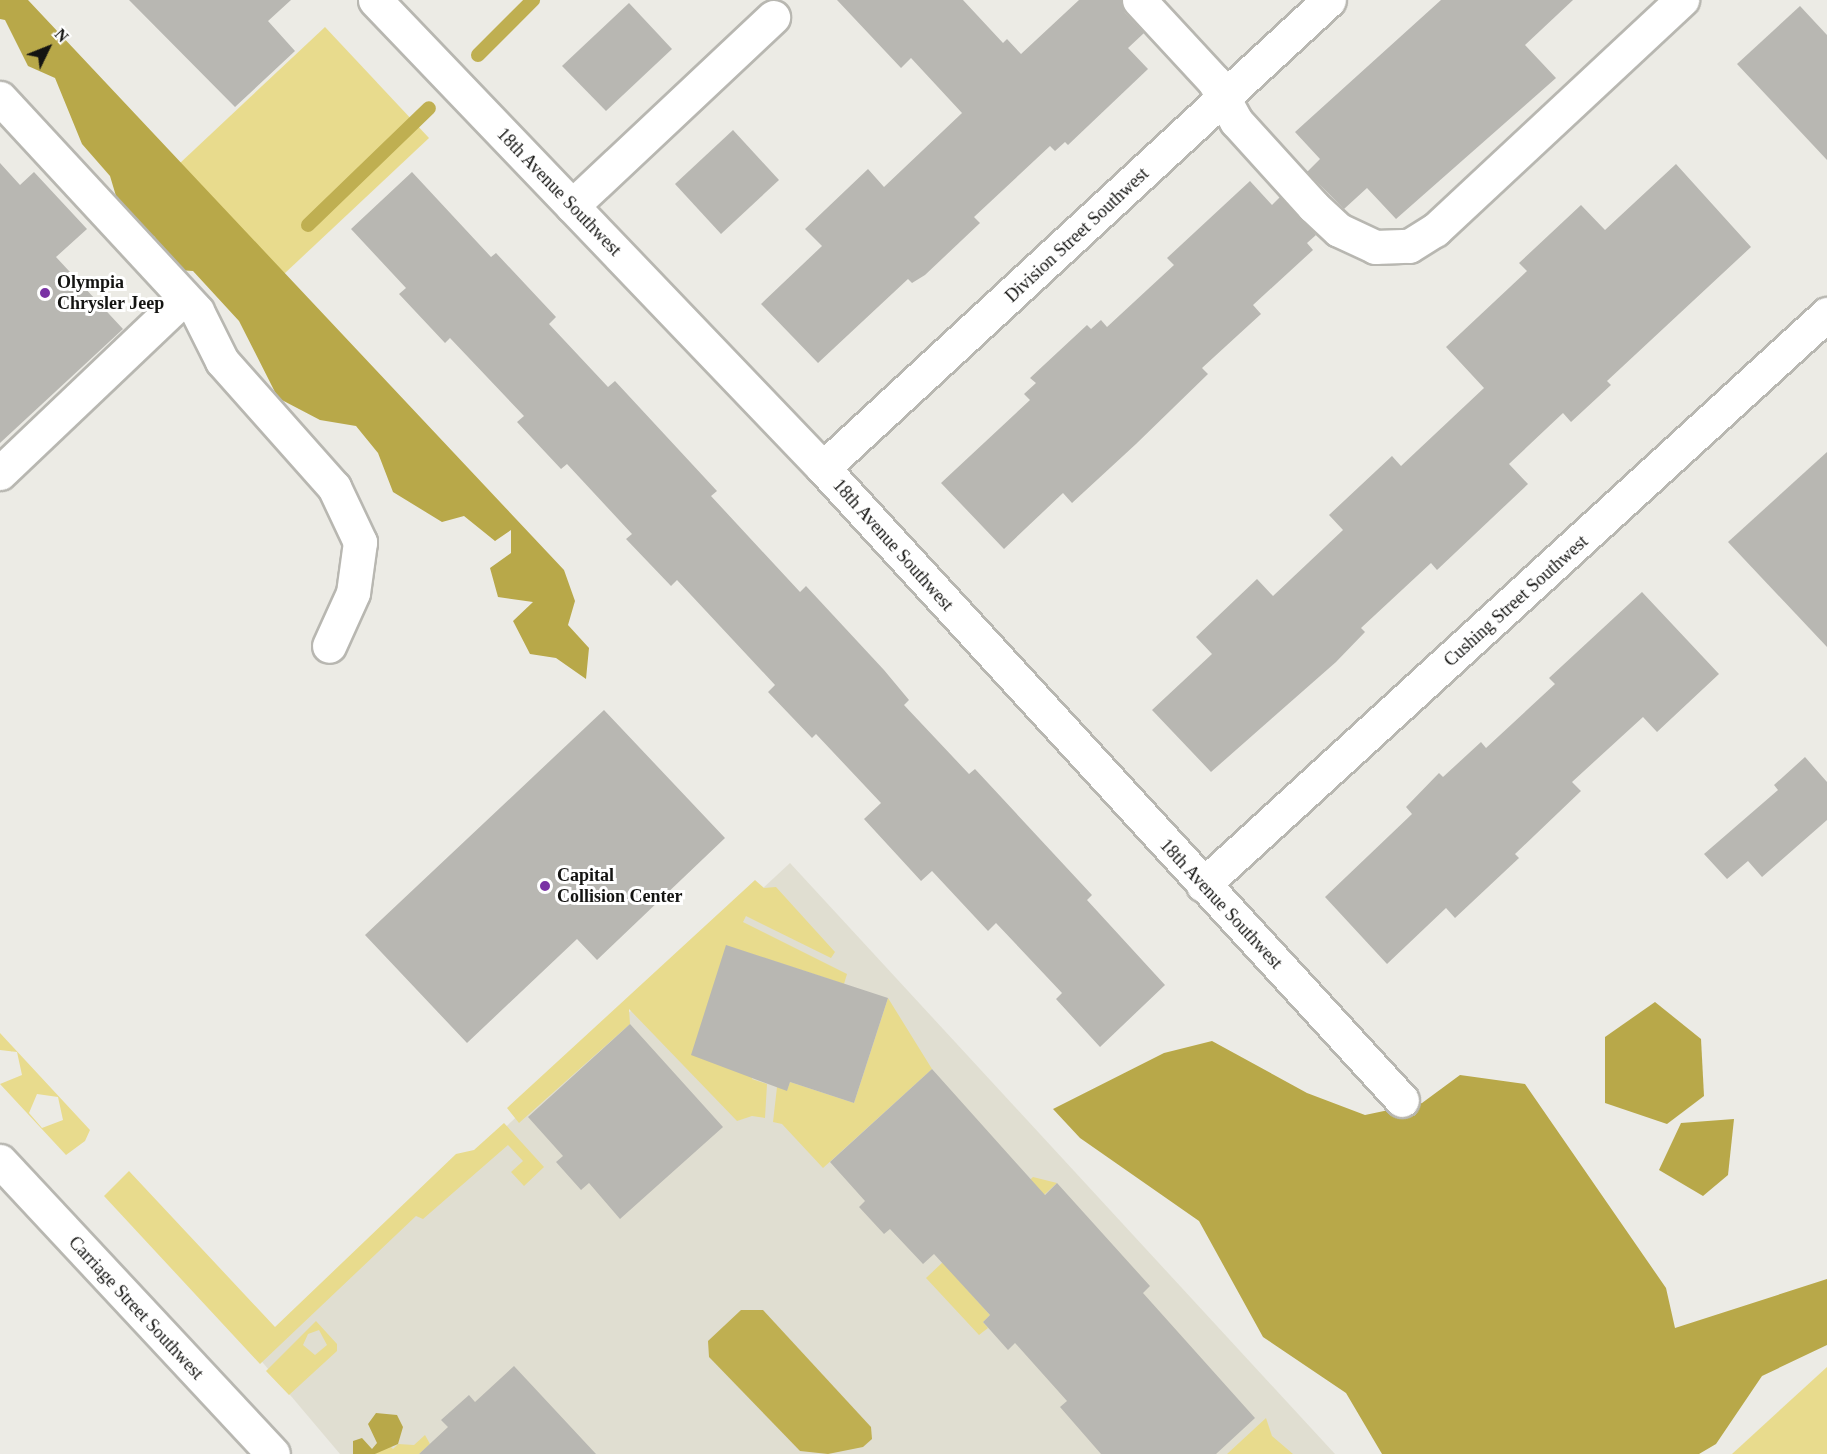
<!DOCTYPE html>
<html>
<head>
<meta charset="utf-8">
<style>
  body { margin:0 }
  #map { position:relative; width:1827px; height:1454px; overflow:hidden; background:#ecebe5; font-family:Georgia,serif }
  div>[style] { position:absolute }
  .built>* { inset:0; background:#e0ded1 }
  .green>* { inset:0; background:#e8db8d }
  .forest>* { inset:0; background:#b8a849 }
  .water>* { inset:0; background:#bfaf51 }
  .stream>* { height:14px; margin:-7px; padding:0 7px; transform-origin:7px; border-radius:7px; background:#bfaf51 }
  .building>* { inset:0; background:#b8b7b2 }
  .roads { filter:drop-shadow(2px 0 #b8b7b1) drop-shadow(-2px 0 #b8b7b1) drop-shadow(0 2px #b8b7b1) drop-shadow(0 -2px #b8b7b1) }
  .minor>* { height:33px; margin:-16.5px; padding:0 16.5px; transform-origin:16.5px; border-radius:16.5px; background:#fff }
  .dots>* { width:16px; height:16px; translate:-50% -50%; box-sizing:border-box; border:3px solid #fff; border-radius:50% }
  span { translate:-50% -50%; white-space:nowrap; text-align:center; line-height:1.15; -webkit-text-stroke:6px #fff; paint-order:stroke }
  .street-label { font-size:18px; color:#141412 }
  .poi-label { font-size:18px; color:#141412; font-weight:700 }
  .left { translate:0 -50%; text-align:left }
  .north { position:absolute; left:18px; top:18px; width:60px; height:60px; -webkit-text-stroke:4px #fff; paint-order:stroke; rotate:47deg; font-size:16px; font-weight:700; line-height:24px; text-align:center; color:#141412 }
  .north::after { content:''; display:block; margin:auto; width:21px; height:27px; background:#141412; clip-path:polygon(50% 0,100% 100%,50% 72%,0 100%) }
</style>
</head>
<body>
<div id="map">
  <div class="built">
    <div style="clip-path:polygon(790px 863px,1335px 1454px,340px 1454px,258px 1357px)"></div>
  </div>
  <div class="green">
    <div style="clip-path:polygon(325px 27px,429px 138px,284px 274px,179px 164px)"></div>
    <div style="clip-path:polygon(755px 880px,764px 888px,776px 887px,835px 952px,831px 958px,746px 916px,743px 922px,847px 974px,844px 984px,727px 946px,754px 1070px,752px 1079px,767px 1084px,765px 1118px,752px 1116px,737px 1121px,629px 1009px,630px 1024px,519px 1123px,507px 1108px)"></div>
    <div style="clip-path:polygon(888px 998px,932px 1069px,823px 1168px,782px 1124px,773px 1122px,777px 1087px,787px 1090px,790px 1082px,854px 1103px)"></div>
    <div style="clip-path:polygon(evenodd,0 1033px,90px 1130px,85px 1141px,66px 1155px,0 1084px,22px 1075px,17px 1052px,0 1050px,0 1033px,37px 1094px,58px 1097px,63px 1120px,42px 1128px,29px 1113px,37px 1094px)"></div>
    <div style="clip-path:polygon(504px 1123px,544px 1167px,524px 1186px,511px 1172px,523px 1161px,508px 1145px,423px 1219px,416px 1216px,260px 1364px,104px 1196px,129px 1171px,275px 1327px,456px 1154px,474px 1150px)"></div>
    <div style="clip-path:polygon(1033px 1177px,1057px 1183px,955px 1276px,990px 1315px,983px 1322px,988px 1328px,979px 1335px,926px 1278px)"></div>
    <div style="clip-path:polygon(evenodd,316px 1321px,337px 1344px,337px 1351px,289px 1395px,266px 1371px,316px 1321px,319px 1330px,327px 1345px,315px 1355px,303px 1345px,308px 1334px,319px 1330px)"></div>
    <div style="clip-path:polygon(1827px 1367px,1827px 1454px,1732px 1454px)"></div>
    <div style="clip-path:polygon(1266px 1418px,1272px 1436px,1293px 1454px,1227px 1454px)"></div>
    <div style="clip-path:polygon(425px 1435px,430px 1444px,419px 1454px,375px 1454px,388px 1444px,393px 1449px,398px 1444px,414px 1445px)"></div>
  </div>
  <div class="forest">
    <div style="clip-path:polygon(0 0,28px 0,564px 570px,575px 601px,568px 625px,589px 648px,586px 679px,556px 658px,530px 654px,513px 621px,533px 602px,498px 597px,490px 568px,511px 553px,511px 530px,495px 541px,464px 516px,442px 522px,393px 492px,378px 453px,356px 426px,320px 420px,278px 398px,239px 321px,193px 271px,163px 269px,155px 237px,122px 216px,110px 176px,82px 144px,55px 78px,28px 66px,5px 20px,0 19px)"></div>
    <div style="clip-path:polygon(1655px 1002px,1701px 1039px,1704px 1096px,1667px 1124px,1605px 1103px,1605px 1037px)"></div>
    <div style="clip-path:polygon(1212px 1041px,1307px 1093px,1365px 1115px,1422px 1103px,1460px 1075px,1525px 1084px,1666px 1288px,1675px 1328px,1827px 1279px,1827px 1345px,1762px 1376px,1716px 1444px,1699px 1454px,1382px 1454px,1346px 1393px,1263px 1337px,1199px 1221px,1080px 1138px,1053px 1109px,1164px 1053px)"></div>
    <div style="clip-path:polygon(1734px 1119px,1728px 1175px,1703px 1196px,1659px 1170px,1681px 1123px)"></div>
    <div style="clip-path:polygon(376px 1413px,397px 1415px,403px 1427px,398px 1444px,375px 1454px,353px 1454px,353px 1441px,362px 1438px,372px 1449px,377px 1443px,368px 1424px)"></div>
  </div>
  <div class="water">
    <div style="clip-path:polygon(741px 1310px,763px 1310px,871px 1427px,872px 1439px,863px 1447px,828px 1454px,800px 1451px,709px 1357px,708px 1341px)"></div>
  </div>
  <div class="stream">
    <div style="left:478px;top:55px;width:78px;rotate:-45deg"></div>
    <div style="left:308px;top:225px;width:168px;rotate:-44deg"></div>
  </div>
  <div class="building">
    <div style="clip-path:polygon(129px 0,291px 0,268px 21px,295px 51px,235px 107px)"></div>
    <div style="clip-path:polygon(837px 0,963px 0,1003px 43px,1007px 39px,1021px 54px,1079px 0,1121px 0,1125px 13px,1144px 33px,1128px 48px,1148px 69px,1068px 145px,1065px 142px,1055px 151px,1050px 146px,974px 217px,980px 223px,925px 275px,912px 283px,908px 279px,818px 363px,761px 304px,822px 246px,805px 229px,868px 169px,884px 187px,962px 113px,911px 58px,901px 68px)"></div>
    <div style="clip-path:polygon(1441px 0,1573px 0,1525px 45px,1556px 78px,1396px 219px,1367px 188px,1344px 209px,1307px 172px,1320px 159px,1295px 132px)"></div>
    <div style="clip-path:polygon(629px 3px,672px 49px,606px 111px,562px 66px)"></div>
    <div style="clip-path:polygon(1800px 6px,1827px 35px,1827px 160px,1737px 64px)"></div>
    <div style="clip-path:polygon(733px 130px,779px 180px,721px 234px,675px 184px)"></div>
    <div style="clip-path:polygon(0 163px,20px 185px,34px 172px,87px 229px,56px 257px,123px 329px,0 443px)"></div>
    <div style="clip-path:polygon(1676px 164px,1751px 247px,1607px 381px,1611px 385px,1571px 422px,1563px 413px,1509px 464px,1528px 484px,1437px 570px,1431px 563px,1361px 628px,1365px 632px,1336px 662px,1211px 772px,1152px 710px,1212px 654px,1196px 637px,1257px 579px,1273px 596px,1343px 530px,1329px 515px,1392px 456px,1401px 466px,1484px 388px,1446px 347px,1527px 271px,1519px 263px,1581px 205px,1605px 230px)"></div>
    <div style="clip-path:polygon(412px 172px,491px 257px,496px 253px,556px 317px,549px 324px,608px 387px,615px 381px,717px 491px,711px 496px,800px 592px,806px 586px,884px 670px,909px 700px,904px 705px,969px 774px,975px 769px,1092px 895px,1087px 900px,1165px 985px,1100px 1047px,1056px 999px,1062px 993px,996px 923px,988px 931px,932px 871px,921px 881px,864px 819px,881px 803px,816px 734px,812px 738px,768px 692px,775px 685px,677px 580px,671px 586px,626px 539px,632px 534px,567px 464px,561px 469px,517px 422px,524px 416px,450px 338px,445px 343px,399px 294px,406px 288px,351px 229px)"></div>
    <div style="clip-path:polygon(1250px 181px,1272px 205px,1280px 197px,1316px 235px,1307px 243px,1313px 250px,1253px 305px,1261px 314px,1202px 368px,1208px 374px,1136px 444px,1072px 503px,1063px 493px,1004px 549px,941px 483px,1030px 400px,1024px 394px,1036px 383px,1030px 378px,1087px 325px,1091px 329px,1101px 320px,1107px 327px,1174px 265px,1167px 258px)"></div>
    <div style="clip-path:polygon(1827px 452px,1827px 647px,1728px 542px)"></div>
    <div style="clip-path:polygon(1642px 592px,1719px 674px,1657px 732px,1643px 717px,1572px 782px,1581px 791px,1515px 854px,1519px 858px,1455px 918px,1446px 908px,1387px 964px,1325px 897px,1412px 814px,1406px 807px,1439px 773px,1443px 777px,1481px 742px,1486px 748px,1555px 684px,1549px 678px)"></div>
    <div style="clip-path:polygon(604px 710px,725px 838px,597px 960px,577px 939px,467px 1043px,365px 935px)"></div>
    <div style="clip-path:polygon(1805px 757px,1827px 782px,1827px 820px,1762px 877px,1748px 861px,1727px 879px,1704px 854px,1778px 790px,1774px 785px)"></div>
    <div style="clip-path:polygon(726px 945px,888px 998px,854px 1103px,790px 1082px,787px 1091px,691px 1055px)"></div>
    <div style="clip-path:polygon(630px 1024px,723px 1127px,620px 1219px,589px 1183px,581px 1190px,556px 1162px,563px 1156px,528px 1117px)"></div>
    <div style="clip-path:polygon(932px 1069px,1045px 1195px,1057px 1183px,1150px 1286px,1143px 1293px,1255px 1418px,1216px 1454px,1101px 1454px,1060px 1407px,1067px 1401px,1015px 1343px,1008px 1350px,983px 1322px,990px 1315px,934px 1254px,923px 1264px,890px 1229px,884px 1234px,859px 1207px,865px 1201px,830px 1162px)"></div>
    <div style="clip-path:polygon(514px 1366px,596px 1454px,419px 1454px,448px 1427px,441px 1420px,469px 1395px,475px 1402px)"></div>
  </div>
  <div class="roads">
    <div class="minor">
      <div style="left:375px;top:0;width:648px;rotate:46.25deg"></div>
      <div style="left:823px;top:468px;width:857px;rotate:47.51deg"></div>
      <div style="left:1139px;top:0;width:110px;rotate:47.2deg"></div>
      <div style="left:1214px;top:81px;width:46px;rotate:61.2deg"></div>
      <div style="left:1236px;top:121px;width:115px;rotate:47.8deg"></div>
      <div style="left:1313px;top:206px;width:35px;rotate:43deg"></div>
      <div style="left:1339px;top:230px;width:40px;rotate:25deg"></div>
      <div style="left:1375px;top:247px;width:34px;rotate:-2deg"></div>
      <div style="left:1409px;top:246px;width:31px;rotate:-32deg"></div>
      <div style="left:1435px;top:230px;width:338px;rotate:-43deg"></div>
      <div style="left:0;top:98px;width:290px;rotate:47.2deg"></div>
      <div style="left:197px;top:311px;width:56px;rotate:63.4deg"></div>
      <div style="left:222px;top:361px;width:169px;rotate:48.4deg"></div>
      <div style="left:334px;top:487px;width:61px;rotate:64.7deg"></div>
      <div style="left:360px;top:542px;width:51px;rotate:97.8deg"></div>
      <div style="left:353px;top:593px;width:58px;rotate:114.4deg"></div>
      <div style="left:572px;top:206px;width:276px;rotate:-43.2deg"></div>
      <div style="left:823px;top:468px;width:689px;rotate:-42.77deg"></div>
      <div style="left:0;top:473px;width:254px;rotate:-43.6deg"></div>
      <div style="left:1203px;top:885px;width:846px;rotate:-42.46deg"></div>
      <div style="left:0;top:1161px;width:400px;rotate:47deg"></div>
    </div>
  </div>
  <div class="dots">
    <div style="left:45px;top:293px;background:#7932a4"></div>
    <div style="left:545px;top:886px;background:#7932a4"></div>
  </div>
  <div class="street-label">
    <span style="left:559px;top:192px;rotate:46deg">18th Avenue Southwest</span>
    <span style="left:1077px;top:235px;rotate:-43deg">Division Street Southwest</span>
    <span style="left:893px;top:545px;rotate:48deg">18th Avenue Southwest</span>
    <span style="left:1516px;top:601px;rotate:-42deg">Cushing Street Southwest</span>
    <span style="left:1221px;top:904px;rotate:47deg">18th Avenue Southwest</span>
    <span style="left:136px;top:1308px;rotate:47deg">Carriage Street Southwest</span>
  </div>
  <div class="poi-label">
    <span class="left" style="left:57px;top:293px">Olympia<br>Chrysler Jeep</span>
    <span class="left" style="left:557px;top:886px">Capital<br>Collision Center</span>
  </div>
  <div class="north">N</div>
</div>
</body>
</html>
